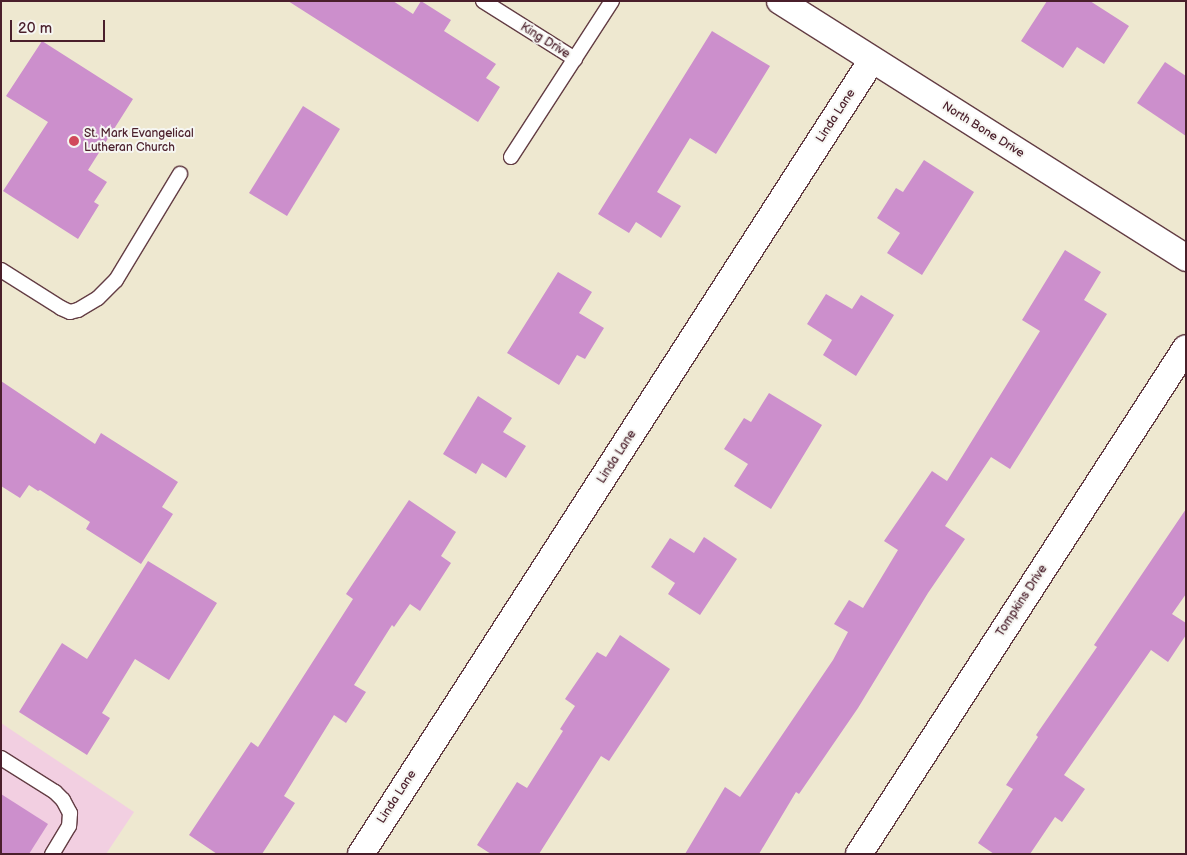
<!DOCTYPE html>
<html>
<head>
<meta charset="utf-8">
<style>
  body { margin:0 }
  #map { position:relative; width:1187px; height:855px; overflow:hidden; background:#eee8d0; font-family:"Balsamiq Sans",sans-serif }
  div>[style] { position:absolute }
  .built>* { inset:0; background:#f2cfe1 }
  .building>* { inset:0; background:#cc8fcc }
  .roads { filter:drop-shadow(1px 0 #633d44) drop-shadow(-1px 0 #633d44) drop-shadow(0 1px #633d44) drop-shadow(0 -1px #633d44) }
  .service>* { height:14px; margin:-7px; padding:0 7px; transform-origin:7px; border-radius:7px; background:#fff }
  .minor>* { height:26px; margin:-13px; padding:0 13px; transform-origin:13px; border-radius:13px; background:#fff }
  .dots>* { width:14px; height:14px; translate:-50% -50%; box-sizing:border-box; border:2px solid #f6f6f2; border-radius:50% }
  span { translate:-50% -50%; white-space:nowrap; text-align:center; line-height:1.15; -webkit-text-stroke:4px #f6f6f2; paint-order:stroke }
  .street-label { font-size:12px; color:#4a1f2b }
  .poi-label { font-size:12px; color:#4a1f2b }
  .left { translate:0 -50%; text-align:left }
  .frame { position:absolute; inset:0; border:2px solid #4a1f2b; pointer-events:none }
  .scale { position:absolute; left:10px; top:20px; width:95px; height:22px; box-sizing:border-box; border:2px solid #4a1f2b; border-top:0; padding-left:6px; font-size:15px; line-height:18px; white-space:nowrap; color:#4a1f2b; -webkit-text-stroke:4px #f6f6f2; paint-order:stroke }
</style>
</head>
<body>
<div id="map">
  <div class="built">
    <div style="clip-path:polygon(1px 723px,134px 812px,106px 854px,1px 854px)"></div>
  </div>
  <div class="building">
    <div style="clip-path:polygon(288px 1px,393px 1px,413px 14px,421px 1px,451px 20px,444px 31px,496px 64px,486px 78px,500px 87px,478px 122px)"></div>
    <div style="clip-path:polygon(1047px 1px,1090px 1px,1129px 26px,1104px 64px,1077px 47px,1063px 68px,1021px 41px)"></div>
    <div style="clip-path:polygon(712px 31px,770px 66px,716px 154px,690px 138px,657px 192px,681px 206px,661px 238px,636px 222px,629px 233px,598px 214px)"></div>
    <div style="clip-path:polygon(42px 41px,133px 99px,88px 170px,107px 182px,94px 202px,99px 205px,78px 239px,3px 191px,48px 122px,6px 96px)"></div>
    <div style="clip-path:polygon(1165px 62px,1186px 76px,1186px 136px,1137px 103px)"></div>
    <div style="clip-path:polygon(303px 106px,340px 129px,287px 216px,249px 193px)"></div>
    <div style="clip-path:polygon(924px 160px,974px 192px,922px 275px,887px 253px,900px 233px,877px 218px,896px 188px,903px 192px)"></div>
    <div style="clip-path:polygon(1065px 250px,1101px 272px,1084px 300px,1107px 314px,1010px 469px,991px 457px,945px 526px,965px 539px,928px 593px,858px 708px,799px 794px,796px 792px,759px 854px,685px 854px,725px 787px,740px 797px,833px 660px,848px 632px,834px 624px,849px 600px,863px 608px,898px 550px,884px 541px,932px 471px,947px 481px,1040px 331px,1022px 320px)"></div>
    <div style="clip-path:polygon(558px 272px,592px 292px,579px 313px,604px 328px,585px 359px,577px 355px,559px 385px,507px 353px)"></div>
    <div style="clip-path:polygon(826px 294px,852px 309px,861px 295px,894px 315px,856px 376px,823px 355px,832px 340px,807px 324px)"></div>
    <div style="clip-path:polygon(1px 381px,95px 444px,101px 433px,178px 482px,162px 507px,173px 514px,141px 564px,86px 529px,90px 522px,40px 490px,38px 491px,29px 485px,20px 498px,1px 486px)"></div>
    <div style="clip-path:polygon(769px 393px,822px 425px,771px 509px,734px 486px,748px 464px,724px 449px,744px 418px,751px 422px)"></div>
    <div style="clip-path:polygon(478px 396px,512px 418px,503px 432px,526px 446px,506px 478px,482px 463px,476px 474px,443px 454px)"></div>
    <div style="clip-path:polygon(409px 500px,456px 532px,441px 556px,451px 563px,420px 611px,410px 604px,394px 627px,392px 625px,354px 685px,366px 692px,346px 723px,334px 715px,284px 796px,295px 803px,262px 854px,217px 854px,189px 835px,251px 742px,258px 747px,353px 599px,346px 594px)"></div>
    <div style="clip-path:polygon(1186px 509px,1186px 594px,1172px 614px,1186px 623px,1186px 635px,1168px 662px,1151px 650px,1064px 775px,1085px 789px,1062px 822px,1055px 817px,1030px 854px,994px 854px,978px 843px,1013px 789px,1006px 785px,1038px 737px,1036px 735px,1097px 647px,1094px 645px)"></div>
    <div style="clip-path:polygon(704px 537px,737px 559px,700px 615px,668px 594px,675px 583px,651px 567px,670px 538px,694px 553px)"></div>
    <div style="clip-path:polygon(148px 561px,217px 603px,169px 680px,135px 659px,102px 713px,110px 718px,87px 755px,19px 712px,62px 643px,87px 659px)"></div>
    <div style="clip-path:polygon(620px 635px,670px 669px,609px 761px,601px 756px,539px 854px,491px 854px,477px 845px,517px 782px,527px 788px,563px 731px,560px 729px,575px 706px,565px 699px,597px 652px,606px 657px)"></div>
    <div style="clip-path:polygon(1px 794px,48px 824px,29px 854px,1px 854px)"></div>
  </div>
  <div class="roads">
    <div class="service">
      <div style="left:483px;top:1px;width:109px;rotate:32.2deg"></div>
      <div style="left:511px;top:157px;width:186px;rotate:-57.1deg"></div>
      <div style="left:1px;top:270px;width:71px;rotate:32.3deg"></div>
      <div style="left:61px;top:308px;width:10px;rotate:24deg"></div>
      <div style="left:70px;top:312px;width:8px;rotate:-14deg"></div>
      <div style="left:78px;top:310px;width:23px;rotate:-31deg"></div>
      <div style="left:98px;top:298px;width:25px;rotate:-45deg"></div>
      <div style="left:116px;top:280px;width:124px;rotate:-58.9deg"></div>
      <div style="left:1px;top:758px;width:64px;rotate:32.2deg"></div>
      <div style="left:55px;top:792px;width:11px;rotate:45deg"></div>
      <div style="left:63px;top:800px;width:15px;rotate:62deg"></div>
      <div style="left:70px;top:813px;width:13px;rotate:94deg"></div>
      <div style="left:69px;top:826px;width:33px;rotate:121deg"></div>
    </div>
    <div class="minor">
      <div style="left:780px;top:1px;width:481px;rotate:32.3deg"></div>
      <div style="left:361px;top:854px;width:944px;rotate:-57.24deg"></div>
      <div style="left:859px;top:854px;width:602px;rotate:-57.13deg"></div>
    </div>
  </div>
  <div class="dots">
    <div style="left:74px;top:141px;background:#d1495b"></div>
  </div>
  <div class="street-label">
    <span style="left:545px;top:41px;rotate:32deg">King Drive</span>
    <span style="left:836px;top:116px;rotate:-57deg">Linda Lane</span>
    <span style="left:983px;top:130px;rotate:32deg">North Bone Drive</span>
    <span style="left:617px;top:457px;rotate:-57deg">Linda Lane</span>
    <span style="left:1022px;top:601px;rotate:-57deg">Tompkins Drive</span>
    <span style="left:397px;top:797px;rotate:-57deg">Linda Lane</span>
  </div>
  <div class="poi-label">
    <span class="left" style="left:84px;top:141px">St. Mark Evangelical<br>Lutheran Church</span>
  </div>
  <div class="frame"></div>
  <div class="scale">20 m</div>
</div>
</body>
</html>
